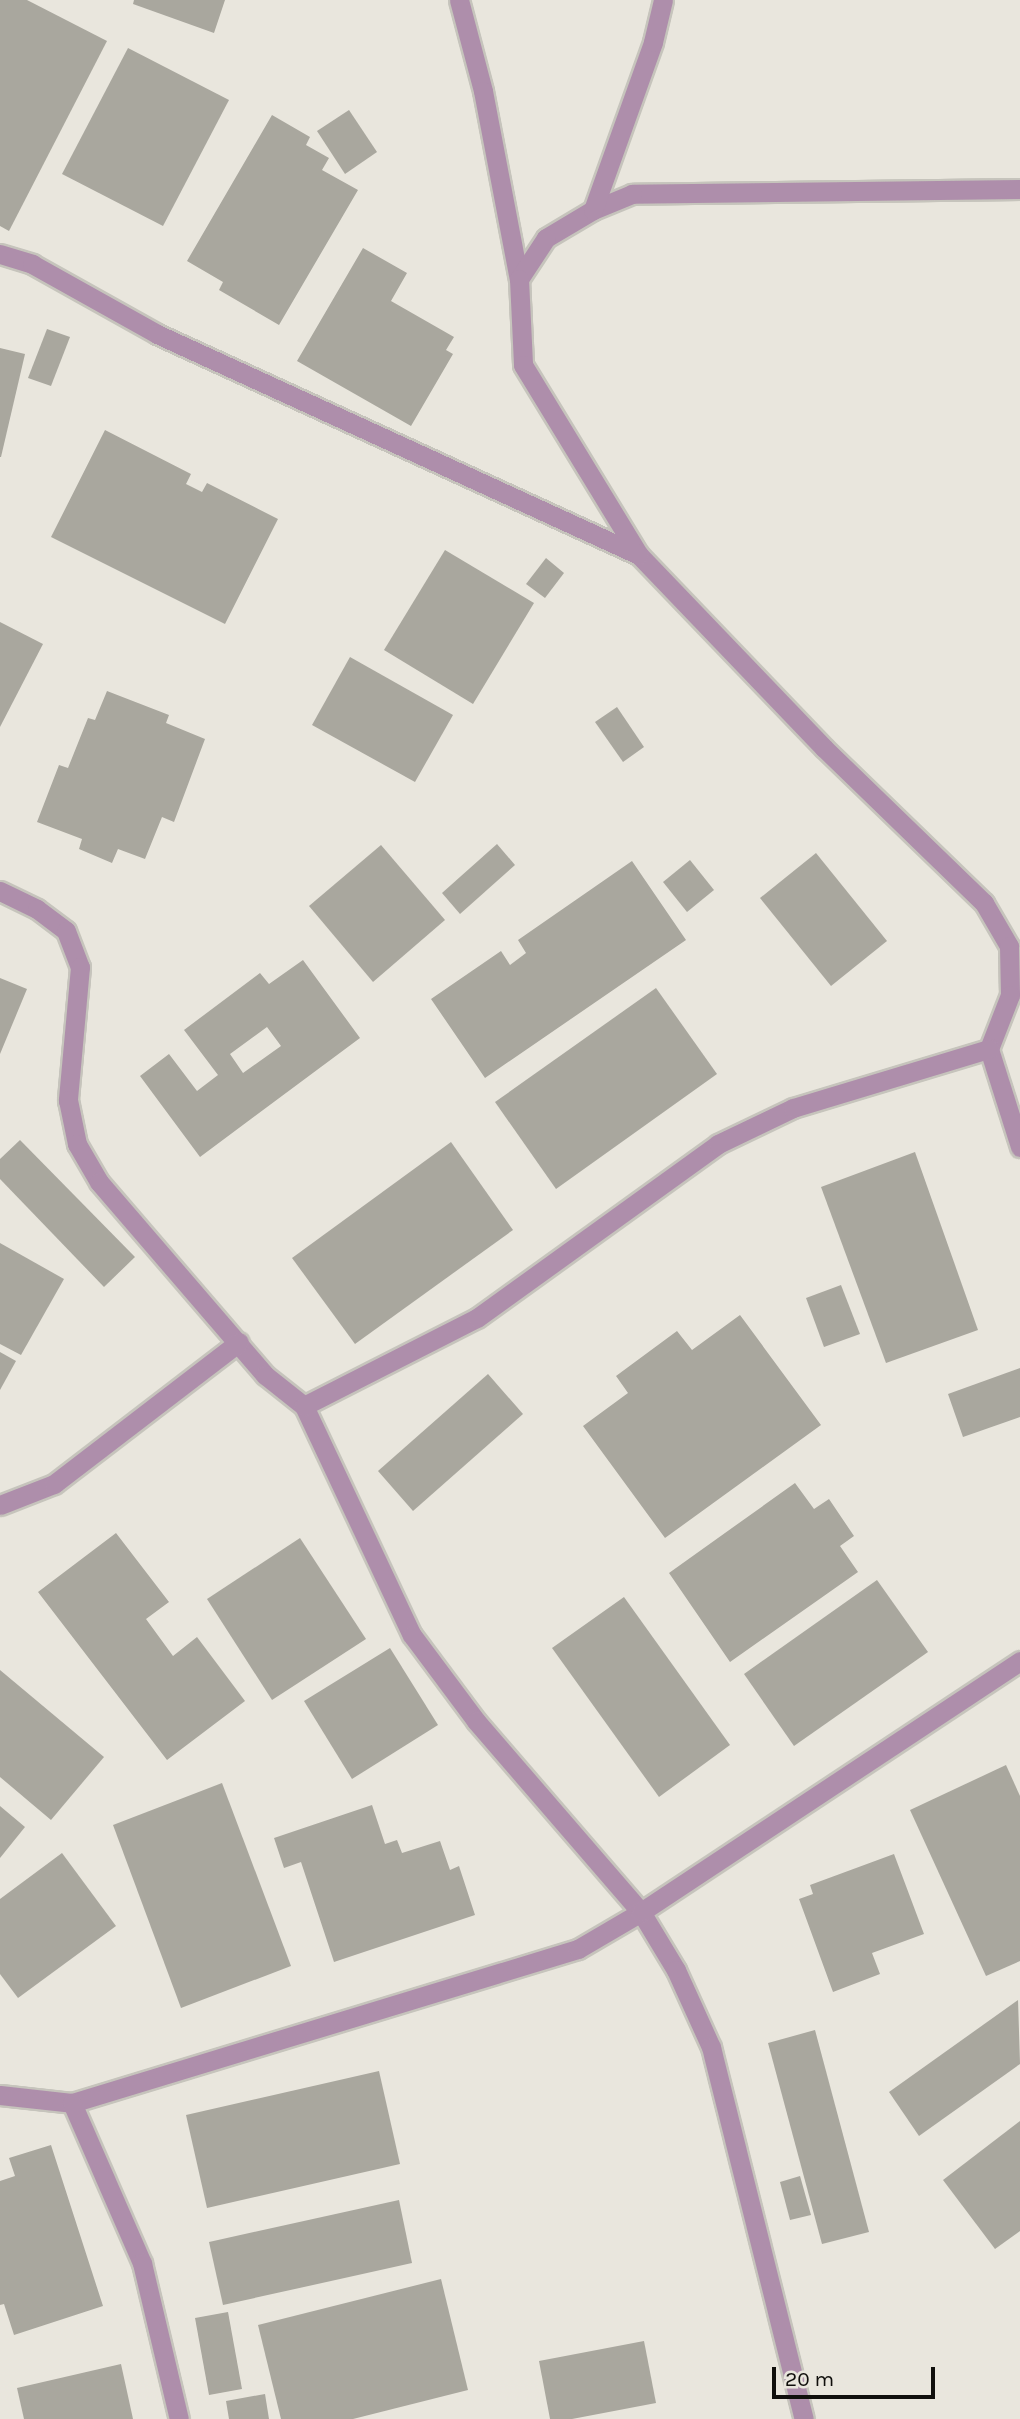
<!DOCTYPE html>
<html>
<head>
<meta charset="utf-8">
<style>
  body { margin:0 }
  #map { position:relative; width:1020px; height:2419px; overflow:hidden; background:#e9e6dd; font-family:Karla,sans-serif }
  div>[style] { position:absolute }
  .building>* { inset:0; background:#a9a79e }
  .roads { filter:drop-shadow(2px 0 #c6c4bc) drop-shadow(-2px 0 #c6c4bc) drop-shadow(0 2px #c6c4bc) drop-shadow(0 -2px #c6c4bc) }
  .minor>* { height:19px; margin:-9.5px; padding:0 9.5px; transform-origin:9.5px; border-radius:9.5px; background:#ae8eab }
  span { translate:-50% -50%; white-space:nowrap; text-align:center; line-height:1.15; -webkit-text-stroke:5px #e9e6dd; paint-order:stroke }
  .scale { position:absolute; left:772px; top:2367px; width:163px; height:32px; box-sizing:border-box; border:4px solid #100f0c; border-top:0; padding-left:9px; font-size:21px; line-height:24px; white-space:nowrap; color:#100f0c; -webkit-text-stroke:5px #e9e6dd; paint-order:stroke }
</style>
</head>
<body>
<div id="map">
  <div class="building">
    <div style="clip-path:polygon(0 0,27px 0,107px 41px,9px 231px,0 226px)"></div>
    <div style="clip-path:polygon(134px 0,225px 0,214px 33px,133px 4px)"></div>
    <div style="clip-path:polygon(128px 48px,229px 100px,163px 226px,62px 174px)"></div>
    <div style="clip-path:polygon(349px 110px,377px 152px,345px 174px,317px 131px)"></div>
    <div style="clip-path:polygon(272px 115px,310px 137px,306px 145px,329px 158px,322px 170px,358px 190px,279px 325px,219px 290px,223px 282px,187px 261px)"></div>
    <div style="clip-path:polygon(363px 248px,407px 273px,391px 301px,454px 337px,446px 350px,453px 354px,411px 426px,297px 361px)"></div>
    <div style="clip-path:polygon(47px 329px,70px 337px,51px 386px,28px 378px)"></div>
    <div style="clip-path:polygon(0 348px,25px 354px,1px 457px,0 457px)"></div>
    <div style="clip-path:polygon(105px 430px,191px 474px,186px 484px,202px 492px,207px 483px,278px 519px,225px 624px,51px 537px)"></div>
    <div style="clip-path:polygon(445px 550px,534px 603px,473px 704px,384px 650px)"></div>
    <div style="clip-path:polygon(546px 558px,564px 573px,545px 598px,526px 584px)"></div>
    <div style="clip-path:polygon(0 622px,43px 644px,0 727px)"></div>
    <div style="clip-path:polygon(350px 657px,453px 715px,415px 782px,312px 725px)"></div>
    <div style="clip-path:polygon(107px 691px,169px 715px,166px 723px,205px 739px,174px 822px,162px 817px,145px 859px,118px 849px,112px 863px,79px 849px,82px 839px,37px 822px,59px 765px,68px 768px,88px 718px,95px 720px)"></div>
    <div style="clip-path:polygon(617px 707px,644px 747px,623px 762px,595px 722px)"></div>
    <div style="clip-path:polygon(497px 844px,515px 865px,460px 914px,442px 893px)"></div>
    <div style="clip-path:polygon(381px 845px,445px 920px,373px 982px,309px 906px)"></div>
    <div style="clip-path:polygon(816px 853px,887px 941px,831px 986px,760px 898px)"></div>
    <div style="clip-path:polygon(690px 860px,714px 890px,687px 912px,663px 882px)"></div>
    <div style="clip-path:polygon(632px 861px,686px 940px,485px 1078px,431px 999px,501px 951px,510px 965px,526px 953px,518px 940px)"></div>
    <div style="clip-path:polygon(evenodd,303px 960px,360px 1038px,200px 1157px,140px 1076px,169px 1054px,197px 1091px,218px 1075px,184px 1030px,260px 973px,269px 984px,303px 960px,267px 1027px,281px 1046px,243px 1073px,230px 1054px,267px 1027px)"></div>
    <div style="clip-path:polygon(0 978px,27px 989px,0 1054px)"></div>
    <div style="clip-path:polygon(656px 988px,717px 1074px,556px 1189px,495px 1102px)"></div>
    <div style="clip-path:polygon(20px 1140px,135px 1257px,104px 1287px,0 1179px,0 1159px)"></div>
    <div style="clip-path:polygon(451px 1142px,513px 1230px,355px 1344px,292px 1258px)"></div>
    <div style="clip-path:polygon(915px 1152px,978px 1330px,886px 1363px,821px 1187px)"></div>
    <div style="clip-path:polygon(0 1243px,64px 1279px,21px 1355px,0 1344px)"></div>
    <div style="clip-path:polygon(841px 1285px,860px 1334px,824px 1347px,806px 1298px)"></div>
    <div style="clip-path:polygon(740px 1315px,821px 1425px,665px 1538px,583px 1426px,628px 1393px,616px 1376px,677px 1331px,692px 1350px)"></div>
    <div style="clip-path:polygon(0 1352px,16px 1361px,0 1390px)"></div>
    <div style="clip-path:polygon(1020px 1368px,1020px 1417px,963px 1437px,948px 1394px)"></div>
    <div style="clip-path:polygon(488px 1374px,523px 1414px,413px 1511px,378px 1471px)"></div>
    <div style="clip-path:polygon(795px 1483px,814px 1509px,829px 1499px,854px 1536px,840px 1546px,858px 1572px,730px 1662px,669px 1573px)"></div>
    <div style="clip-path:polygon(116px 1533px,169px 1602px,146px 1619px,173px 1656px,197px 1637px,245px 1701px,167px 1760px,38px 1592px)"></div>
    <div style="clip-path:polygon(300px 1538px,366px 1639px,272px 1700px,207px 1599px)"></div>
    <div style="clip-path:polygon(877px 1580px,928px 1652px,794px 1746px,744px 1674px)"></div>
    <div style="clip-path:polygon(624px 1597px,730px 1745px,659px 1797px,552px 1648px)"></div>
    <div style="clip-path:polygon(390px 1648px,438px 1725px,352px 1779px,304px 1701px)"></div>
    <div style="clip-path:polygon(0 1670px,104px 1757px,51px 1820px,0 1777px)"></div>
    <div style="clip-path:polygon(1006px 1765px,1020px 1796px,1020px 1961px,986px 1976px,910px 1810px)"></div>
    <div style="clip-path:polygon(222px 1783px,291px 1966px,181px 2008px,113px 1825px)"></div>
    <div style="clip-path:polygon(372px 1805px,385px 1844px,397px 1840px,402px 1853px,440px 1841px,450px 1870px,459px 1866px,475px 1915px,334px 1962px,301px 1862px,284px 1868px,274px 1838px)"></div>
    <div style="clip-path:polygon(0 1806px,25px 1827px,0 1858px)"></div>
    <div style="clip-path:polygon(62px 1853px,116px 1926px,18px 1998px,0 1974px,0 1899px)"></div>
    <div style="clip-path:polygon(894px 1854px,924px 1934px,872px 1953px,880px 1974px,833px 1992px,799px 1899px,813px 1894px,810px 1885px)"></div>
    <div style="clip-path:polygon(1018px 2000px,1020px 2064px,919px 2136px,889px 2092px)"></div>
    <div style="clip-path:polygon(815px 2030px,869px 2232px,822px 2244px,768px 2043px)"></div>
    <div style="clip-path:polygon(379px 2071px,400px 2164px,207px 2208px,186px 2115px)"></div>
    <div style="clip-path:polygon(1020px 2121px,1020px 2231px,995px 2249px,943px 2180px)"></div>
    <div style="clip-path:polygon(51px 2145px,103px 2306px,14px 2335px,4px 2304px,0 2305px,0 2181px,15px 2176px,9px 2158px)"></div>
    <div style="clip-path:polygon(800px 2176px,811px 2215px,790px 2220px,780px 2182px)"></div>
    <div style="clip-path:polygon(399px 2200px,412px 2263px,223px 2305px,209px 2242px)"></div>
    <div style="clip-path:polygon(441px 2279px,468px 2390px,353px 2419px,281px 2419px,258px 2325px)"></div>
    <div style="clip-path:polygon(228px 2312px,242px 2389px,209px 2395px,195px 2318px)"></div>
    <div style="clip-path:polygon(644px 2341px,656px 2403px,572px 2419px,550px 2419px,539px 2361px)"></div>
    <div style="clip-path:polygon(121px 2364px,133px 2419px,24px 2419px,17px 2388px)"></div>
    <div style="clip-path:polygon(265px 2394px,269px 2419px,229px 2419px,226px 2401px)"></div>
  </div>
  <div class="roads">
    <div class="minor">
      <div style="left:459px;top:0;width:94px;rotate:75.2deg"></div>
      <div style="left:483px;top:91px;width:191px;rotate:79.2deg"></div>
      <div style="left:1020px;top:189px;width:388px;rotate:179.3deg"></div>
      <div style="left:632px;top:194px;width:42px;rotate:157.7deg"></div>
      <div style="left:593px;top:210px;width:55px;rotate:149.2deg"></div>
      <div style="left:546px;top:238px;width:49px;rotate:123.4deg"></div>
      <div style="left:519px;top:279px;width:86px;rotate:87.3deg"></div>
      <div style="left:523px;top:365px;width:223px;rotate:58.6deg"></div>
      <div style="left:639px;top:555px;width:267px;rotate:46.2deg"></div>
      <div style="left:824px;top:748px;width:223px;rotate:44.1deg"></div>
      <div style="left:984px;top:903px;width:50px;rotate:59.8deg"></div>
      <div style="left:1009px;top:946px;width:49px;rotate:88.8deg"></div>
      <div style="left:1010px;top:995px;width:58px;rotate:111.3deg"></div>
      <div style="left:989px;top:1049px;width:103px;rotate:72.4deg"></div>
      <div style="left:593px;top:210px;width:178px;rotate:-70.3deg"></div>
      <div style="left:653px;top:42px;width:43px;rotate:-76.6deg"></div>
      <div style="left:0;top:254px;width:34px;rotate:17deg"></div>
      <div style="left:32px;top:264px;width:143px;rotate:29.2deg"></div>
      <div style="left:157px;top:334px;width:530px;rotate:24.63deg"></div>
      <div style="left:0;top:891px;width:41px;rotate:25.9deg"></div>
      <div style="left:37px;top:909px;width:36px;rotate:37deg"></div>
      <div style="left:66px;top:931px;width:39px;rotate:69deg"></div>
      <div style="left:80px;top:967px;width:134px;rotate:95.2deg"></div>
      <div style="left:68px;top:1100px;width:45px;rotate:78.4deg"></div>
      <div style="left:77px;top:1144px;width:44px;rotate:59.9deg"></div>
      <div style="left:99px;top:1182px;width:255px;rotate:49.3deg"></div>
      <div style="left:265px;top:1375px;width:50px;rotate:38.5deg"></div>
      <div style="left:304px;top:1406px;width:253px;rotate:64.8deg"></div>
      <div style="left:412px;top:1635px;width:107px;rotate:53.3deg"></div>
      <div style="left:476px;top:1721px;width:252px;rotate:49.2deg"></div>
      <div style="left:641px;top:1912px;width:68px;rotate:58.9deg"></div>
      <div style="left:676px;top:1970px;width:85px;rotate:65.6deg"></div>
      <div style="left:711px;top:2047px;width:383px;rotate:76deg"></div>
      <div style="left:304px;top:1406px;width:194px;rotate:-27deg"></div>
      <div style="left:477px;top:1318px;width:297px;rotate:-35.8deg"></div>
      <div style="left:718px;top:1144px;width:83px;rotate:-25.6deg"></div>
      <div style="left:793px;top:1108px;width:205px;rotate:-16.8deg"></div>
      <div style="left:0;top:1505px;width:58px;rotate:-21.3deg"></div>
      <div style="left:54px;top:1484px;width:233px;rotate:-37.5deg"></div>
      <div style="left:0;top:2095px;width:72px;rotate:6.3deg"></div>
      <div style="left:72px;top:2103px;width:529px;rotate:-16.93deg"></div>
      <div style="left:578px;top:1949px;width:73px;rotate:-30.4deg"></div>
      <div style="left:641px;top:1912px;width:455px;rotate:-33.5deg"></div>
      <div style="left:72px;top:2103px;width:175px;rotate:66.4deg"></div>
      <div style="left:142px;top:2263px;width:160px;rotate:76.7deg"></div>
    </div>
  </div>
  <div class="scale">20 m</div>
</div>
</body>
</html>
